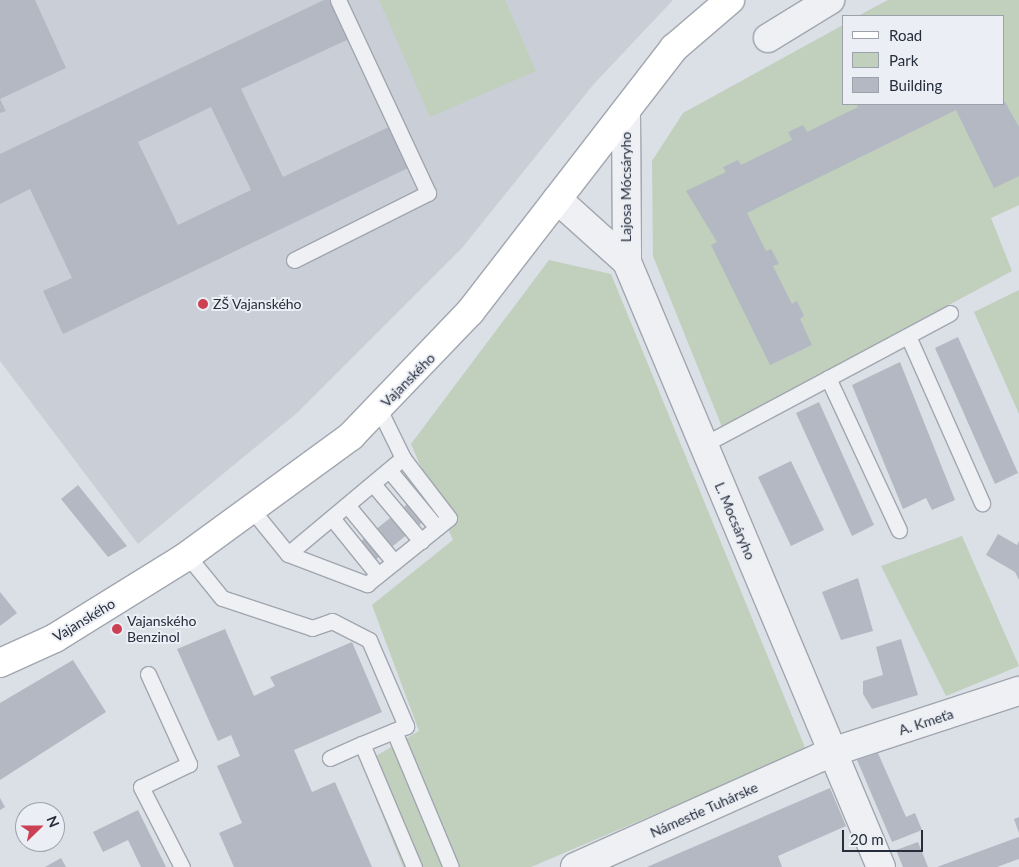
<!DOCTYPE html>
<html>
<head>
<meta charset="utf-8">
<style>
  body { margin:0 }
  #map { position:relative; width:1019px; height:867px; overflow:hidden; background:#dbdfe6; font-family:Lato,sans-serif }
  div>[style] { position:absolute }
  .built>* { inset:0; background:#caced7 }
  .green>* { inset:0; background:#c1cfbd }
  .building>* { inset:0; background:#b3b8c2 }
  .roads { filter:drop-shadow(1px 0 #a1a6af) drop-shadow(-1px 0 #a1a6af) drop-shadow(0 1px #a1a6af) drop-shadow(0 -1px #a1a6af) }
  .service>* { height:15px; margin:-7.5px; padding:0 7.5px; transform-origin:7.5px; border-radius:7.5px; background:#eef0f4 }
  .minor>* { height:28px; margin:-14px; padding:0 14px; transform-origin:14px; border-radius:14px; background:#eef0f4 }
  .secondary>* { height:28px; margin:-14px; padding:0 14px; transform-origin:14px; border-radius:14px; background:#fff }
  .dots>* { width:14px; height:14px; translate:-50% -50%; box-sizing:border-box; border:2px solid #ebeef4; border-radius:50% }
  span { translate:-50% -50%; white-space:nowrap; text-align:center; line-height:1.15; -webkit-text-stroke:4px #ebeef4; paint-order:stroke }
  .street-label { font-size:14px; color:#262d3b }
  .poi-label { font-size:14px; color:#262d3b }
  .left { translate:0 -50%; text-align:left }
  .legend { position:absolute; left:842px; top:15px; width:162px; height:90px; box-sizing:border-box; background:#ebeef4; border:1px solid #9ca1aa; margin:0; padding:6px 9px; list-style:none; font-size:15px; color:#262d3b }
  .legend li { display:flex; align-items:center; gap:10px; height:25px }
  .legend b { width:25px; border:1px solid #9ca1aa }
  .north { position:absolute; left:15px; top:802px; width:50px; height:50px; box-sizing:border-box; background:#ebeef4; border:1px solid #9ca1aa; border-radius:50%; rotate:68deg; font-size:14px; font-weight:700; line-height:20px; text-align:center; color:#262d3b }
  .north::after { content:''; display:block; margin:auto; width:18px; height:22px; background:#cb4053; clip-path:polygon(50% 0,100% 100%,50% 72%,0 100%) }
  .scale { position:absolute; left:842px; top:830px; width:81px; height:22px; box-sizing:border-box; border:2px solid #262d3b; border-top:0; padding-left:6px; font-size:15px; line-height:18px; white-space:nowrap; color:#262d3b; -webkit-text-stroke:4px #ebeef4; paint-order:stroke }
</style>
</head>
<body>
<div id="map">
  <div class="built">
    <div style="clip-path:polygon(0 0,673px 0,593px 85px,462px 248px,297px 413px,138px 544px,0 361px)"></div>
  </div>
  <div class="green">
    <div style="clip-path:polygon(379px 0,505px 0,536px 71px,430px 117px)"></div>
    <div style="clip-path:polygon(888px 0,1019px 0,1019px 205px,991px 218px,1012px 271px,722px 427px,653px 256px,652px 161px,683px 113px,843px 25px,843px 104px,1003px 104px,1003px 16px,858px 16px)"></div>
    <div style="clip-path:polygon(549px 260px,611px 274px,806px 750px,531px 867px,403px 867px,362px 764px,419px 731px,372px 605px,453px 540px,411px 444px)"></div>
    <div style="clip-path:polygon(1019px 290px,1019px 414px,974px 312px)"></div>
    <div style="clip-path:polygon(962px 536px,1019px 666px,946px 696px,881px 566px)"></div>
  </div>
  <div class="building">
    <div style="clip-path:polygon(0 0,35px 0,66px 68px,0 99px,6px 111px,0 113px)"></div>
    <div style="clip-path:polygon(evenodd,324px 0,331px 0,349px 39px,241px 89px,283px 177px,391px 126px,410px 167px,63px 334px,43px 291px,72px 278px,30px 189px,0 204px,0 154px,324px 0,211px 107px,251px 190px,178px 225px,138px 142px,211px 107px)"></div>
    <div style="clip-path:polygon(1005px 102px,1019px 127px,1019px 176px,994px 188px,956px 110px,747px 213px,766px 251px,771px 249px,776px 258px,779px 264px,773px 266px,792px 304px,797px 301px,804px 316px,800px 319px,812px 345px,770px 365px,711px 245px,717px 242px,686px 191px,726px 172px,723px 167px,738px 160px,741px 165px,792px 140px,788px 132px,803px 125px,807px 132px,858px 107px,856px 104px)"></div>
    <div style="clip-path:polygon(958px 337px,1018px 473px,995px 484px,935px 348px)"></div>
    <div style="clip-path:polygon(900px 362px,955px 500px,932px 510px,926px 498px,903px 509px,852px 385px)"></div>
    <div style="clip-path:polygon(819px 402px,874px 525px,852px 536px,796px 413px)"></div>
    <div style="clip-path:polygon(791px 461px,824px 530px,791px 546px,758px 477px)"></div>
    <div style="clip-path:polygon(78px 485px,127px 546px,108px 557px,61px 499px)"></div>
    <div style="clip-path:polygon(424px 491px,438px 510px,364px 569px,350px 550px)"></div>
    <div style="clip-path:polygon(998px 534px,1017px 545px,1019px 541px,1019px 580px,1015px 572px,986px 555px)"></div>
    <div style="clip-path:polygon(858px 578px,873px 631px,841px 640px,822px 592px)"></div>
    <div style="clip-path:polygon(0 592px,17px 613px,0 626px)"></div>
    <div style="clip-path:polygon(225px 629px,254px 696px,275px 686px,270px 677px,352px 642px,382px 712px,294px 750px,312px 792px,335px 782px,372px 867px,234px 867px,219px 833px,242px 823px,217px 766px,240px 756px,231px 735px,218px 741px,177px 649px)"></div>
    <div style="clip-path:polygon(901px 639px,918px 695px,872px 709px,863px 694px,863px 681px,883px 675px,876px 647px)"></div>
    <div style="clip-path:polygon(73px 660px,106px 712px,0 780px,0 703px)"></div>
    <div style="clip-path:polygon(878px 753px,906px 817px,915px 813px,922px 830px,892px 842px,857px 760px)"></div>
    <div style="clip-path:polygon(830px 788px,846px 826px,778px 856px,782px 867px,647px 867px)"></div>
    <div style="clip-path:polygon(0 798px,5px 807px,0 810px)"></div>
    <div style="clip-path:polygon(138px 810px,166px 867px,141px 867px,128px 840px,103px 852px,93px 832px)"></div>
    <div style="clip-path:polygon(1019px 817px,1019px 833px,1014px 819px)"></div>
    <div style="clip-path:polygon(1019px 837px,1019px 859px,997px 867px,937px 867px)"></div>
    <div style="clip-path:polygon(918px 842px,928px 867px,903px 867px,896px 850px)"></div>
    <div style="clip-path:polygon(61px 858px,66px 867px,45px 867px)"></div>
  </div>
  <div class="roads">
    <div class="service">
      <div style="left:294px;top:260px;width:150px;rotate:-26.6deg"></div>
      <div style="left:428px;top:193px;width:213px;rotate:-115deg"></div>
      <div style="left:908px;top:336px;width:183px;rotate:66.1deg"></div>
      <div style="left:828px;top:378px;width:168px;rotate:65deg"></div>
      <div style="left:703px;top:445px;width:280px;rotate:-28.1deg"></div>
      <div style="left:389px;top:470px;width:75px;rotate:50.4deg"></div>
      <div style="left:373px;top:484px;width:75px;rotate:49.9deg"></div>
      <div style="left:347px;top:505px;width:74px;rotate:50.5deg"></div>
      <div style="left:253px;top:511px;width:55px;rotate:50.9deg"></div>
      <div style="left:288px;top:554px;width:150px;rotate:-39.9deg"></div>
      <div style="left:403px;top:458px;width:55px;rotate:-116.1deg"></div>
      <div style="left:332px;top:518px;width:73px;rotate:51.1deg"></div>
      <div style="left:288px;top:554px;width:85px;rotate:20.8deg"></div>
      <div style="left:367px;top:584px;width:105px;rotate:-38.8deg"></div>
      <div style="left:449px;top:518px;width:76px;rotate:-127.5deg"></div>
      <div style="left:187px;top:555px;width:55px;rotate:50.9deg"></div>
      <div style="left:222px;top:598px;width:95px;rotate:18.4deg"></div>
      <div style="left:312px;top:628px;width:21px;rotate:-19deg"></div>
      <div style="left:332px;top:621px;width:42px;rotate:27.2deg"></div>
      <div style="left:369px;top:640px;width:94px;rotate:66.7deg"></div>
      <div style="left:406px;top:726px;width:48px;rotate:157.8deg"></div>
      <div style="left:362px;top:744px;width:134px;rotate:67.1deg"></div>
      <div style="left:148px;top:674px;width:99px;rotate:65.5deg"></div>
      <div style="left:189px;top:764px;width:53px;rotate:154.4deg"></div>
      <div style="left:141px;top:787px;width:90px;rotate:62.9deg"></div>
      <div style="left:394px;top:731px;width:147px;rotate:67.3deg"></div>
      <div style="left:330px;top:758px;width:35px;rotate:-24deg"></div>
    </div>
    <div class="minor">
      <div style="left:768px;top:38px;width:73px;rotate:-31.5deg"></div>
      <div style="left:626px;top:112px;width:150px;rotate:89.6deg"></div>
      <div style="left:557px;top:199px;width:94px;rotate:42deg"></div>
      <div style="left:627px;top:262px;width:656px;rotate:67.23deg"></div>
      <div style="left:575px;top:867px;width:282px;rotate:-24.1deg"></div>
      <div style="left:832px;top:752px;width:197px;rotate:-18.1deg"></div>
    </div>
    <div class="secondary">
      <div style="left:0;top:663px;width:60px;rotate:-24.4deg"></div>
      <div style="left:55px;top:638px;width:152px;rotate:-31.8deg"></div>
      <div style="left:184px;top:558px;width:207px;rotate:-36.1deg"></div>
      <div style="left:351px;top:436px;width:172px;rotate:-46.2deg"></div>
      <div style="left:470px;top:312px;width:334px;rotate:-52.3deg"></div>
      <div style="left:674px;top:48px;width:74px;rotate:-40.6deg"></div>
    </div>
  </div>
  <div class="dots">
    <div style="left:203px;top:304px;background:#cb4053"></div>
    <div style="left:117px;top:629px;background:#cb4053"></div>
  </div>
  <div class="street-label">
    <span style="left:626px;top:187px;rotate:-90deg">Lajosa Mócsáryho</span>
    <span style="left:408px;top:380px;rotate:-45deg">Vajanského</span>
    <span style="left:735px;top:521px;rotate:67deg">L. Mocsáryho</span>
    <span style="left:84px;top:620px;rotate:-31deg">Vajanského</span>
    <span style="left:926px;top:722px;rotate:-18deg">A. Kmeťa</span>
    <span style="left:704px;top:810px;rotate:-24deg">Námestie Tuhárske</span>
  </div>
  <div class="poi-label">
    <span class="left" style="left:213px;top:304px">ZŠ Vajanského</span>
    <span class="left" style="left:127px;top:629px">Vajanského<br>Benzinol</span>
  </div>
  <ul class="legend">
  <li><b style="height:6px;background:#fff"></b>Road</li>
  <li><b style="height:14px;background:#c1cfbd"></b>Park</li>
  <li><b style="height:14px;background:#b3b8c2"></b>Building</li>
  </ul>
  <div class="north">N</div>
  <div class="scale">20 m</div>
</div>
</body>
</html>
